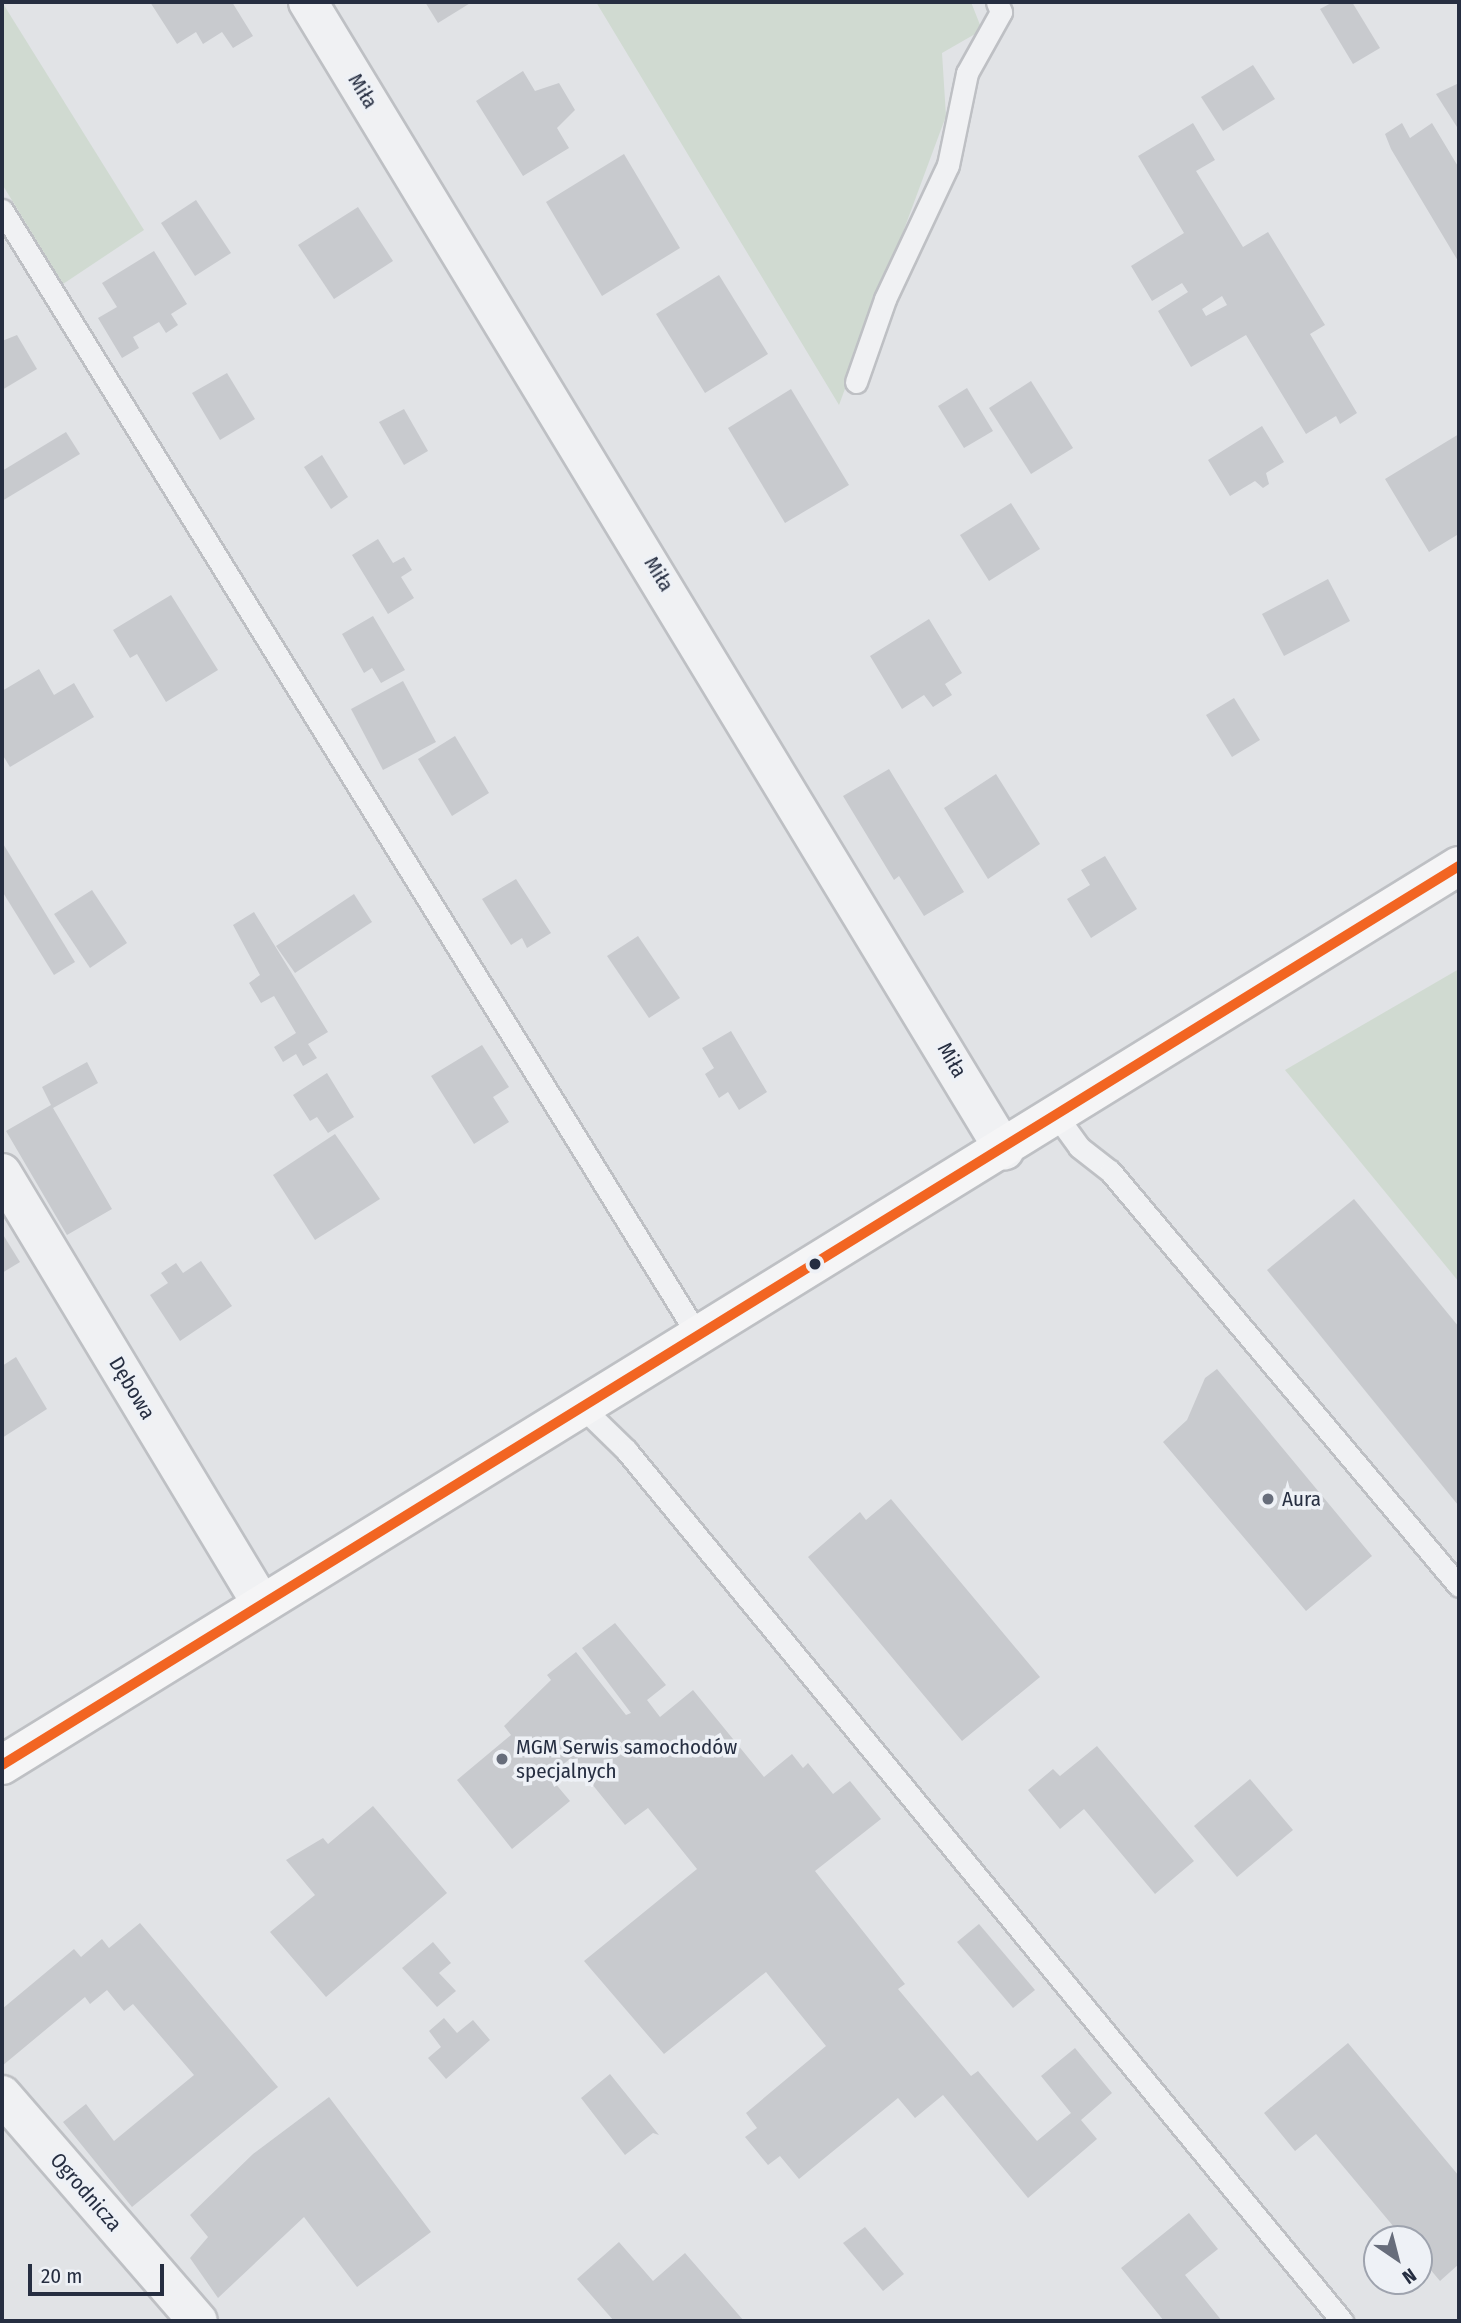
<!DOCTYPE html>
<html>
<head>
<meta charset="utf-8">
<style>
  body { margin:0 }
  #map { position:relative; width:1461px; height:2323px; overflow:hidden; background:#e1e3e6; font-family:"Fira Sans Condensed",sans-serif }
  div>[style] { position:absolute }
  .green>* { inset:0; background:#d0dad1 }
  .building>* { inset:0; background:#c8cace }
  .roads { filter:drop-shadow(2px 0 #bec0c4) drop-shadow(-2px 0 #bec0c4) drop-shadow(0 2px #bec0c4) drop-shadow(0 -2px #bec0c4) }
  .lane>* { height:21px; margin:-10.5px; padding:0 10.5px; transform-origin:10.5px; border-radius:10.5px; background:#f0f1f3 }
  .street>* { height:38px; margin:-19px; padding:0 19px; transform-origin:19px; border-radius:19px; background:#f0f1f3 }
  .primary>* { height:38px; margin:-19px; padding:0 19px; transform-origin:19px; border-radius:19px; background:#f5f5f6 }
  .bus-1>* { height:10px; margin:-5px; padding:0 5px; transform-origin:5px; border-radius:5px; background:#f26522 }
  .dots>* { width:19px; height:19px; translate:-50% -50%; box-sizing:border-box; border:4px solid #eef1f6; border-radius:50% }
  span { translate:-50% -50%; white-space:nowrap; text-align:center; line-height:1.15; -webkit-text-stroke:7px #eef1f6; paint-order:stroke }
  .street-label { font-size:21px; color:#262e41 }
  .poi-label { font-size:21px; color:#262e41 }
  .left { translate:0 -50%; text-align:left }
  .frame { position:absolute; inset:0; border:4px solid #262e41; pointer-events:none }
  .north { position:absolute; left:1363px; top:2225px; width:70px; height:70px; box-sizing:border-box; background:#eef1f6; border:2px solid #9ea3ae; border-radius:50%; rotate:145deg; font-size:19px; font-weight:700; line-height:28px; text-align:center; color:#262e41 }
  .north::after { content:''; display:block; margin:auto; width:24px; height:32px; background:#676d7b; clip-path:polygon(50% 0,100% 100%,50% 72%,0 100%) }
  .scale { position:absolute; left:28px; top:2264px; width:136px; height:32px; box-sizing:border-box; border:4px solid #262e41; border-top:0; padding-left:9px; font-size:21px; line-height:24px; white-space:nowrap; color:#262e41; -webkit-text-stroke:5px #eef1f6; paint-order:stroke }
</style>
</head>
<body>
<div id="map">
  <div class="green">
    <div style="clip-path:polygon(2px 2px,144px 230px,63px 284px,2px 184px)"></div>
    <div style="clip-path:polygon(596px 2px,971px 2px,982px 30px,942px 53px,946px 116px,839px 405px)"></div>
    <div style="clip-path:polygon(1459px 969px,1459px 1282px,1285px 1070px)"></div>
  </div>
  <div class="building">
    <div style="clip-path:polygon(150px 2px,232px 2px,253px 36px,233px 48px,222px 32px,203px 44px,196px 32px,177px 44px)"></div>
    <div style="clip-path:polygon(425px 2px,472px 2px,438px 23px)"></div>
    <div style="clip-path:polygon(1333px 2px,1352px 2px,1380px 48px,1353px 64px,1320px 9px)"></div>
    <div style="clip-path:polygon(1253px 65px,1275px 99px,1223px 131px,1201px 97px)"></div>
    <div style="clip-path:polygon(523px 71px,535px 91px,559px 83px,575px 110px,557px 128px,569px 148px,523px 176px,476px 101px)"></div>
    <div style="clip-path:polygon(1459px 83px,1459px 126px,1457px 127px,1436px 94px)"></div>
    <div style="clip-path:polygon(evenodd,1193px 123px,1215px 160px,1196px 171px,1243px 247px,1268px 232px,1325px 325px,1310px 334px,1357px 413px,1340px 424px,1336px 416px,1306px 434px,1246px 335px,1191px 367px,1158px 311px,1188px 292px,1182px 283px,1152px 301px,1131px 266px,1184px 233px,1138px 156px,1193px 123px,1222px 296px,1227px 305px,1206px 316px,1202px 309px,1222px 296px)"></div>
    <div style="clip-path:polygon(1402px 123px,1410px 138px,1432px 123px,1459px 168px,1458px 261px,1391px 149px,1385px 134px)"></div>
    <div style="clip-path:polygon(624px 154px,680px 248px,602px 296px,546px 202px)"></div>
    <div style="clip-path:polygon(196px 200px,231px 253px,195px 276px,161px 223px)"></div>
    <div style="clip-path:polygon(358px 207px,393px 261px,334px 299px,298px 245px)"></div>
    <div style="clip-path:polygon(154px 251px,187px 304px,171px 314px,178px 325px,166px 333px,159px 322px,133px 337px,139px 348px,122px 358px,98px 318px,117px 307px,102px 283px)"></div>
    <div style="clip-path:polygon(719px 275px,768px 354px,705px 393px,656px 314px)"></div>
    <div style="clip-path:polygon(17px 335px,37px 369px,2px 390px,2px 341px)"></div>
    <div style="clip-path:polygon(227px 373px,255px 419px,220px 440px,192px 393px)"></div>
    <div style="clip-path:polygon(1031px 381px,1073px 448px,1031px 474px,989px 408px)"></div>
    <div style="clip-path:polygon(967px 388px,993px 431px,964px 448px,938px 406px)"></div>
    <div style="clip-path:polygon(791px 389px,849px 485px,785px 523px,728px 428px)"></div>
    <div style="clip-path:polygon(404px 409px,428px 451px,404px 465px,379px 422px)"></div>
    <div style="clip-path:polygon(1262px 426px,1284px 462px,1266px 473px,1269px 484px,1263px 488px,1255px 481px,1230px 496px,1208px 460px)"></div>
    <div style="clip-path:polygon(66px 432px,80px 454px,2px 501px,2px 471px)"></div>
    <div style="clip-path:polygon(1459px 434px,1459px 539px,1457px 535px,1429px 552px,1385px 479px)"></div>
    <div style="clip-path:polygon(322px 455px,348px 497px,331px 509px,304px 467px)"></div>
    <div style="clip-path:polygon(1011px 503px,1040px 549px,989px 581px,960px 535px)"></div>
    <div style="clip-path:polygon(378px 539px,393px 563px,404px 557px,412px 570px,401px 577px,414px 598px,388px 614px,352px 555px)"></div>
    <div style="clip-path:polygon(1328px 579px,1350px 621px,1284px 656px,1262px 614px)"></div>
    <div style="clip-path:polygon(171px 595px,218px 670px,166px 702px,137px 654px,130px 658px,113px 630px)"></div>
    <div style="clip-path:polygon(373px 616px,405px 670px,381px 683px,372px 668px,364px 673px,342px 634px)"></div>
    <div style="clip-path:polygon(929px 619px,962px 673px,945px 684px,952px 695px,933px 707px,924px 695px,902px 709px,870px 656px)"></div>
    <div style="clip-path:polygon(39px 669px,54px 695px,74px 683px,94px 717px,10px 767px,2px 754px,2px 691px)"></div>
    <div style="clip-path:polygon(403px 681px,436px 742px,383px 770px,351px 709px)"></div>
    <div style="clip-path:polygon(1234px 698px,1260px 740px,1232px 757px,1206px 715px)"></div>
    <div style="clip-path:polygon(455px 736px,489px 793px,452px 816px,418px 759px)"></div>
    <div style="clip-path:polygon(889px 769px,964px 892px,924px 916px,899px 876px,894px 880px,843px 796px)"></div>
    <div style="clip-path:polygon(996px 774px,1040px 844px,988px 879px,944px 808px)"></div>
    <div style="clip-path:polygon(2px 842px,75px 962px,54px 975px,2px 891px)"></div>
    <div style="clip-path:polygon(1105px 856px,1137px 909px,1091px 938px,1067px 899px,1090px 885px,1081px 870px)"></div>
    <div style="clip-path:polygon(516px 879px,551px 933px,527px 948px,522px 938px,511px 945px,482px 899px)"></div>
    <div style="clip-path:polygon(92px 890px,127px 943px,90px 968px,54px 914px)"></div>
    <div style="clip-path:polygon(354px 894px,372px 922px,295px 973px,276px 946px)"></div>
    <div style="clip-path:polygon(254px 912px,328px 1032px,308px 1044px,317px 1058px,303px 1066px,296px 1054px,283px 1062px,274px 1047px,296px 1033px,274px 996px,261px 1003px,249px 983px,260px 975px,233px 925px)"></div>
    <div style="clip-path:polygon(638px 936px,680px 998px,649px 1018px,607px 956px)"></div>
    <div style="clip-path:polygon(731px 1031px,767px 1092px,739px 1110px,728px 1092px,719px 1098px,705px 1074px,714px 1068px,702px 1048px)"></div>
    <div style="clip-path:polygon(482px 1045px,509px 1087px,493px 1097px,509px 1122px,474px 1144px,431px 1076px)"></div>
    <div style="clip-path:polygon(87px 1062px,98px 1083px,53px 1108px,112px 1209px,67px 1235px,6px 1131px,51px 1105px,42px 1087px)"></div>
    <div style="clip-path:polygon(327px 1073px,354px 1117px,328px 1133px,317px 1117px,310px 1121px,293px 1095px)"></div>
    <div style="clip-path:polygon(335px 1134px,380px 1199px,315px 1240px,273px 1175px)"></div>
    <div style="clip-path:polygon(1354px 1199px,1459px 1327px,1458px 1505px,1267px 1270px)"></div>
    <div style="clip-path:polygon(2px 1233px,20px 1262px,2px 1273px)"></div>
    <div style="clip-path:polygon(201px 1261px,232px 1306px,180px 1341px,150px 1295px,168px 1283px,161px 1273px,176px 1263px,183px 1273px)"></div>
    <div style="clip-path:polygon(16px 1357px,47px 1409px,2px 1438px,2px 1366px)"></div>
    <div style="clip-path:polygon(1217px 1369px,1372px 1556px,1306px 1611px,1163px 1442px,1187px 1420px,1205px 1378px)"></div>
    <div style="clip-path:polygon(891px 1499px,1040px 1677px,962px 1741px,808px 1557px,860px 1512px,866px 1520px)"></div>
    <div style="clip-path:polygon(615px 1623px,666px 1685px,647px 1700px,660px 1717px,693px 1690px,764px 1777px,792px 1754px,803px 1768px,808px 1763px,833px 1794px,850px 1781px,881px 1819px,815px 1871px,905px 1984px,898px 1989px,971px 2076px,978px 2071px,1037px 2141px,1071px 2113px,1041px 2076px,1075px 2048px,1112px 2093px,1081px 2120px,1097px 2139px,1028px 2198px,943px 2095px,915px 2118px,898px 2098px,799px 2179px,780px 2156px,768px 2165px,745px 2137px,757px 2128px,746px 2113px,826px 2046px,766px 1972px,664px 2054px,584px 1961px,697px 1869px,648px 1808px,625px 1825px,571px 1758px,549px 1776px,570px 1801px,512px 1849px,457px 1780px,511px 1735px,504px 1726px,551px 1680px,547px 1675px,576px 1652px,626px 1715px,631px 1713px,582px 1648px)"></div>
    <div style="clip-path:polygon(1097px 1746px,1194px 1861px,1155px 1894px,1084px 1809px,1060px 1829px,1028px 1790px,1053px 1769px,1060px 1776px)"></div>
    <div style="clip-path:polygon(1250px 1779px,1293px 1830px,1237px 1877px,1194px 1826px)"></div>
    <div style="clip-path:polygon(373px 1806px,447px 1893px,326px 1997px,270px 1932px,315px 1895px,286px 1860px,323px 1838px,328px 1844px)"></div>
    <div style="clip-path:polygon(140px 1923px,278px 2087px,132px 2207px,63px 2122px,86px 2104px,114px 2141px,194px 2075px,133px 2004px,124px 2011px,107px 1990px,90px 2004px,85px 1997px,2px 2066px,2px 2009px,74px 1949px,81px 1957px,102px 1939px,109px 1948px)"></div>
    <div style="clip-path:polygon(979px 1924px,1035px 1990px,1013px 2008px,957px 1942px)"></div>
    <div style="clip-path:polygon(433px 1942px,451px 1963px,439px 1973px,456px 1991px,437px 2007px,402px 1968px)"></div>
    <div style="clip-path:polygon(444px 2018px,457px 2033px,473px 2020px,490px 2040px,446px 2079px,428px 2058px,441px 2047px,429px 2031px)"></div>
    <div style="clip-path:polygon(1348px 2043px,1459px 2176px,1459px 2264px,1440px 2281px,1419px 2256px,1419px 2239px,1404px 2239px,1316px 2134px,1295px 2151px,1264px 2113px)"></div>
    <div style="clip-path:polygon(610px 2074px,659px 2135px,653px 2133px,625px 2155px,581px 2098px)"></div>
    <div style="clip-path:polygon(329px 2097px,431px 2232px,357px 2287px,304px 2217px,218px 2298px,190px 2258px,208px 2237px,190px 2215px,253px 2154px)"></div>
    <div style="clip-path:polygon(1189px 2213px,1218px 2249px,1185px 2275px,1222px 2321px,1164px 2321px,1121px 2268px)"></div>
    <div style="clip-path:polygon(865px 2227px,904px 2274px,883px 2291px,843px 2243px)"></div>
    <div style="clip-path:polygon(619px 2242px,653px 2281px,685px 2253px,744px 2321px,614px 2321px,577px 2279px)"></div>
  </div>
  <div class="roads">
    <div class="lane">
      <div style="left:2px;top:210px;width:1325px;rotate:58.27deg"></div>
      <div style="left:856px;top:382px;width:88px;rotate:-70.7deg"></div>
      <div style="left:885px;top:299px;width:148px;rotate:-64.8deg"></div>
      <div style="left:948px;top:165px;width:94px;rotate:-78.3deg"></div>
      <div style="left:967px;top:73px;width:70px;rotate:-60.9deg"></div>
      <div style="left:1001px;top:12px;width:11px;rotate:-112deg"></div>
      <div style="left:1056px;top:1115px;width:39px;rotate:54deg"></div>
      <div style="left:1079px;top:1147px;width:39px;rotate:38deg"></div>
      <div style="left:1110px;top:1171px;width:542px;rotate:49.94deg"></div>
      <div style="left:582px;top:1407px;width:62px;rotate:44.3deg"></div>
      <div style="left:626px;top:1450px;width:1128px;rotate:50.58deg"></div>
    </div>
    <div class="street">
      <div style="left:308px;top:2px;width:1343px;rotate:58.77deg"></div>
      <div style="left:2px;top:1173px;width:502px;rotate:58.94deg"></div>
      <div style="left:2px;top:2095px;width:299px;rotate:49.1deg"></div>
    </div>
    <div class="primary">
      <div style="left:2px;top:1765px;width:1712px;rotate:-31.68deg"></div>
    </div>
  </div>
  <div class="bus-1">
    <div style="left:2px;top:1765px;width:1712px;rotate:-31.68deg"></div>
  </div>
  <div class="dots">
    <div style="left:815px;top:1264px;background:#262e41"></div>
    <div style="left:1268px;top:1499px;background:#676d7b"></div>
    <div style="left:502px;top:1759px;background:#676d7b"></div>
  </div>
  <div class="street-label">
    <span style="left:363px;top:91px;rotate:59deg">Miła</span>
    <span style="left:659px;top:574px;rotate:59deg">Miła</span>
    <span style="left:952px;top:1060px;rotate:60deg">Miła</span>
    <span style="left:132px;top:1388px;rotate:59deg">Dębowa</span>
    <span style="left:86px;top:2192px;rotate:49deg">Ogrodnicza</span>
  </div>
  <div class="poi-label">
    <span class="left" style="left:1282px;top:1499px">Aura</span>
    <span class="left" style="left:516px;top:1759px">MGM Serwis samochodów<br>specjalnych</span>
  </div>
  <div class="frame"></div>
  <div class="north">N</div>
  <div class="scale">20 m</div>
</div>
</body>
</html>
